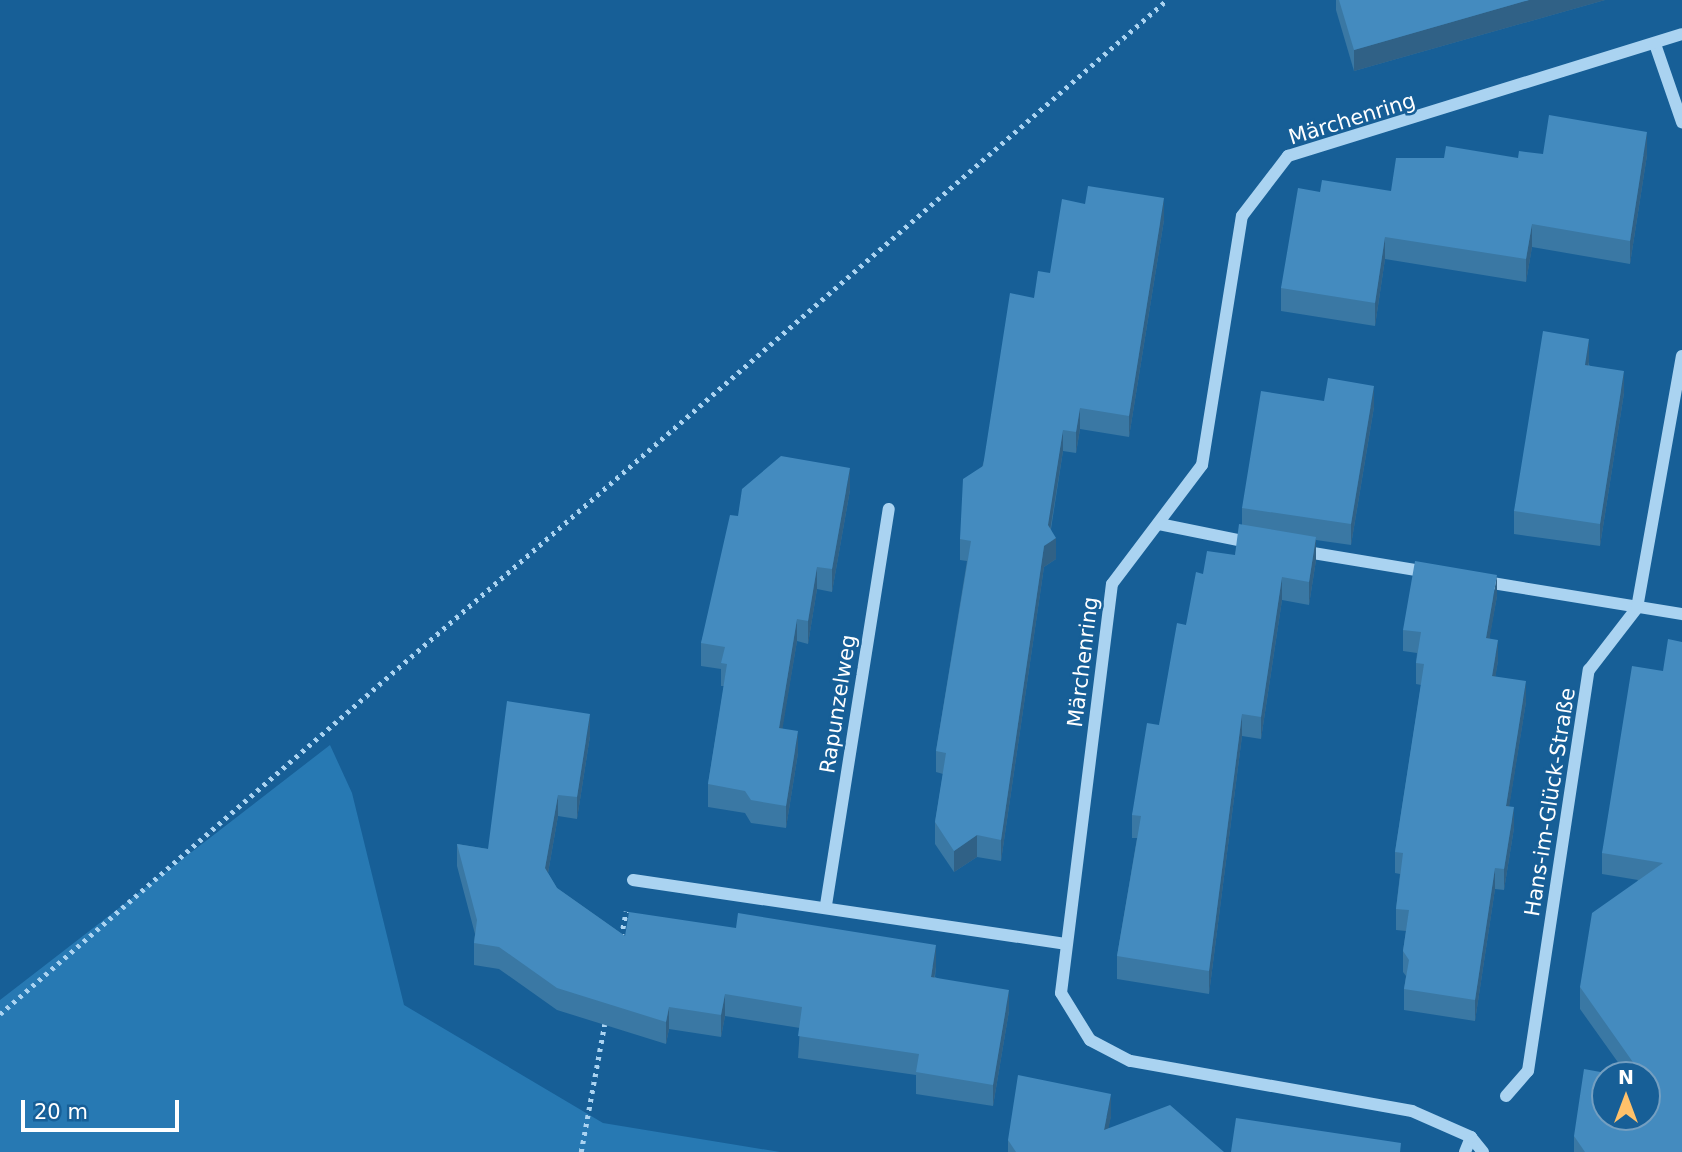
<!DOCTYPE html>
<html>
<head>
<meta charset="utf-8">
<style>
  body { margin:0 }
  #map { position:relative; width:1682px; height:1152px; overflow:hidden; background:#175f97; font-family:"DejaVu Sans",sans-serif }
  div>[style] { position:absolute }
  .green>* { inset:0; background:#2779b3 }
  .path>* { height:4.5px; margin-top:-2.25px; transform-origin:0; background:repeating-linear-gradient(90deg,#aad3f1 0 3.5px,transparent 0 8.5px) }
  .minor>* { height:12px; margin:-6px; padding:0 6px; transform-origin:6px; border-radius:6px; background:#aad3f1 }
  .wall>* { inset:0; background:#3a78a4 }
  .shaded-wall>* { inset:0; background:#306186 }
  .building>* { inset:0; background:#448bbf }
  span { translate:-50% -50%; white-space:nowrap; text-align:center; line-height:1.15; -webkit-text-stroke:5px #175f97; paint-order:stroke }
  .street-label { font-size:21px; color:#fff }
  .north { position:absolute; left:1591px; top:1061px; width:70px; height:70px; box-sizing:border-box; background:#175f97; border:2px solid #749fc1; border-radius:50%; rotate:0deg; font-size:19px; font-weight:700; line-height:28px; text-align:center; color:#fff }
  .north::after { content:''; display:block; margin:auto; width:24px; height:32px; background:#ffc16a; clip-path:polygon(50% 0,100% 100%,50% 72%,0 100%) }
  .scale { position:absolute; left:21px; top:1100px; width:158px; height:32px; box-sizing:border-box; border:4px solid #fff; border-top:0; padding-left:9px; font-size:21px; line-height:24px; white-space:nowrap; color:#fff; -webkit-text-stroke:5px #175f97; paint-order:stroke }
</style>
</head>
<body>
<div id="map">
  <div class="green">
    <div style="clip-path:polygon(330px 745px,352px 793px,404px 1005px,603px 1123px,780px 1152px,0 1152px,0 1000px)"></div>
  </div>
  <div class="path">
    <div style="left:621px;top:937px;width:26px;rotate:-79deg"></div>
    <div style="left:0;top:1014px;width:1546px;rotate:-40.99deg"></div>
    <div style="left:581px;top:1152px;width:133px;rotate:-79.6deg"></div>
  </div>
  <div class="minor">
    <div style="left:1655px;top:44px;width:83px;rotate:70.9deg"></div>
    <div style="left:1159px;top:524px;width:95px;rotate:11.5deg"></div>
    <div style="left:1301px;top:551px;width:129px;rotate:9.4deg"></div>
    <div style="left:1480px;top:581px;width:205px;rotate:9.3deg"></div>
    <div style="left:633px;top:880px;width:437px;rotate:8.4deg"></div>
    <div style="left:826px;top:905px;width:401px;rotate:-81deg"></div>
    <div style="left:1506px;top:1096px;width:33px;rotate:-49deg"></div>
    <div style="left:1528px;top:1071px;width:406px;rotate:-81.4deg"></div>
    <div style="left:1589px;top:670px;width:78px;rotate:-52.3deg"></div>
    <div style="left:1637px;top:608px;width:256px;rotate:-79.9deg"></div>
    <div style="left:1465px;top:1152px;width:16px;rotate:-68deg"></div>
    <div style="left:1483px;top:1152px;width:19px;rotate:-129deg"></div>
    <div style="left:1471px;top:1137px;width:64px;rotate:-156.2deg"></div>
    <div style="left:1412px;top:1111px;width:286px;rotate:-169.9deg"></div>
    <div style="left:1130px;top:1061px;width:45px;rotate:-152.3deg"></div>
    <div style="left:1090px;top:1040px;width:55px;rotate:-121.7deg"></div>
    <div style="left:1061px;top:993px;width:412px;rotate:-82.9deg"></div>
    <div style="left:1112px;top:584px;width:149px;rotate:-52.9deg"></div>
    <div style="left:1202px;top:465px;width:252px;rotate:-80.9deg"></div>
    <div style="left:1242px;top:216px;width:76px;rotate:-52.5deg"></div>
    <div style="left:1288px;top:156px;width:412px;rotate:-17.2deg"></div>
  </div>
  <div class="wall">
    <div style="clip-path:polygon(1336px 0,1605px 0,1354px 71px,1336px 10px)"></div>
    <div style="clip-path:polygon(1543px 154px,1647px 155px,1630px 264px,1532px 247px,1526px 282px,1385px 259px,1375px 326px,1281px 311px,1281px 288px,1320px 192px,1391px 191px,1518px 158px)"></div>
    <div style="clip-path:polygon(1164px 220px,1129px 437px,1080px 429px,1076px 453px,1063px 451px,1051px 529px,1056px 559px,1044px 567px,1001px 861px,977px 857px,954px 872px,935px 844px,935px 822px,943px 774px,936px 772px,936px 751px,967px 561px,960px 560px,960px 539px,1034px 298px,1050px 273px)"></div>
    <div style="clip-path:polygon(1589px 361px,1589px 365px,1624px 393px,1600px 546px,1514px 534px,1514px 511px)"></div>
    <div style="clip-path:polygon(1324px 401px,1374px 407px,1351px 545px,1316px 540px,1316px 560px,1309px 605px,1282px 600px,1261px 739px,1242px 736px,1209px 994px,1117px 979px,1117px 956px,1137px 838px,1132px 838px,1132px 815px,1159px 725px,1186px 625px,1203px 574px,1235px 555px,1242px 525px,1242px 508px)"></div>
    <div style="clip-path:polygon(850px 490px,832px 592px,817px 589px,808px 644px,797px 641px,782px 728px,798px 753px,786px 828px,751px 823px,745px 813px,708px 807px,708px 784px,724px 686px,721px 686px,721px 669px,701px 666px,701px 643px,738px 516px)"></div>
    <div style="clip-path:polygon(1497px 596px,1489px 639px,1498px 661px,1495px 677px,1526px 702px,1509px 806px,1514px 828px,1504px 890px,1495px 889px,1475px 1021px,1404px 1010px,1404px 989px,1406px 976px,1403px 972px,1403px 951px,1406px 931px,1396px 930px,1396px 909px,1400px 874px,1395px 873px,1395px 852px,1421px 685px,1416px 684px,1416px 663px,1417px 653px,1403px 651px,1403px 630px)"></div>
    <div style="clip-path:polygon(1663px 671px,1682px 1152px,1574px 1152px,1574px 1136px,1647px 1117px,1647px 1075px,1627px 1075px,1580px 1009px,1580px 987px,1638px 880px,1602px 874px,1602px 853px)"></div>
    <div style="clip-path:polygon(590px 736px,577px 819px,558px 816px,548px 873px,557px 888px,625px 936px,936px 967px,935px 977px,1009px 1011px,993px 1106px,916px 1094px,916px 1075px,798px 1058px,800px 1028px,725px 1016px,721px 1037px,669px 1029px,666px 1044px,557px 1010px,499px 969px,474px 965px,474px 943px,475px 934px,457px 866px,457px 844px,488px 849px)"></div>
    <div style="clip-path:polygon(1111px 1116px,1108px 1128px,1224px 1152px,1008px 1152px,1008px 1140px)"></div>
  </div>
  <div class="shaded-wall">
    <div style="clip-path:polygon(1529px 0,1605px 0,1354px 71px,1354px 50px)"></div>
    <div style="clip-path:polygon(1647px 132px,1647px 155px,1630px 264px,1630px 241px)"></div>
    <div style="clip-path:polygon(1164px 198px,1164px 220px,1129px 437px,1129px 416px)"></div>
    <div style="clip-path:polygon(1532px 224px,1532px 247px,1526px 282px,1526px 259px)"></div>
    <div style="clip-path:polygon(1385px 237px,1385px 259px,1375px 326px,1375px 303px)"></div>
    <div style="clip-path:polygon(1589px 339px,1589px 361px,1585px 387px,1585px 365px)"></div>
    <div style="clip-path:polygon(1624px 371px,1624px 393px,1600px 546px,1600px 524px)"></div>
    <div style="clip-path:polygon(1374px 386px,1374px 407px,1351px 545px,1351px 524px)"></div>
    <div style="clip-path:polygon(1080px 408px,1080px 429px,1076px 453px,1076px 432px)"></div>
    <div style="clip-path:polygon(1063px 430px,1063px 451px,1048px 543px,1056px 538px,1056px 559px,1044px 567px,1001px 861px,1001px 840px,1044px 546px)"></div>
    <div style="clip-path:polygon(850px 468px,850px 490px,832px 592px,832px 569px)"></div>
    <div style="clip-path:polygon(1316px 537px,1316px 560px,1309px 605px,1309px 582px)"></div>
    <div style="clip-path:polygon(817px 567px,817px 589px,808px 644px,808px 621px)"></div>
    <div style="clip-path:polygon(1497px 575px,1497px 596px,1486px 659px,1486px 638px)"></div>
    <div style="clip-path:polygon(1282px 577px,1282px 600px,1261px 739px,1261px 717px)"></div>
    <div style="clip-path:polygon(797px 619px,797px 641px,779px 750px,779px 728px)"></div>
    <div style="clip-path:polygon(1498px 640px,1498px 661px,1492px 697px,1492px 676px)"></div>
    <div style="clip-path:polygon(1526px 681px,1526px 702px,1506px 827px,1506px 806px)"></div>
    <div style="clip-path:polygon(590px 714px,590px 736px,577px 819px,577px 797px)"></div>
    <div style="clip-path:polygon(1242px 714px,1242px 736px,1209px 994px,1209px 971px)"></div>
    <div style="clip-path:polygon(798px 731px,798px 753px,786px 828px,786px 806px)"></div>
    <div style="clip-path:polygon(558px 795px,558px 816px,545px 890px,545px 868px)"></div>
    <div style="clip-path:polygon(1514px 807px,1514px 828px,1504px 890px,1504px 869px)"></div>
    <div style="clip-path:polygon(977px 835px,977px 857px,954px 872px,954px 851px)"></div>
    <div style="clip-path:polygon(1495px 868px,1495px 889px,1475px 1021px,1475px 1000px)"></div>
    <div style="clip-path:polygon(936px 945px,936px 967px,931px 998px,931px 977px)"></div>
    <div style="clip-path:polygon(1009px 990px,1009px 1011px,993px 1106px,993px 1085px)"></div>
    <div style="clip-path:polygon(725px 994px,725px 1016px,721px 1037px,721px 1015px)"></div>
    <div style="clip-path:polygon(669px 1007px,669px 1029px,666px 1044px,666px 1022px)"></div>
    <div style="clip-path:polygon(1111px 1094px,1111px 1116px,1104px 1151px,1104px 1130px)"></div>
  </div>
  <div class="building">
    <div style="clip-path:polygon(1339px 0,1529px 0,1354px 50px)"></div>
    <div style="clip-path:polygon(1549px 115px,1647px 132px,1630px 241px,1532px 224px,1526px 259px,1385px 237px,1375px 303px,1281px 288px,1298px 188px,1320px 192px,1322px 180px,1391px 191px,1396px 158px,1444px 158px,1446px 146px,1518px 158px,1519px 151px,1543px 154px)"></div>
    <div style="clip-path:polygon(1088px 186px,1164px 198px,1129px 416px,1080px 408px,1076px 432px,1063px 430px,1048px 525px,1056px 538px,1044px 546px,1001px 840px,977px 835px,954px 851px,935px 822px,946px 753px,936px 751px,971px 541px,960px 539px,963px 479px,983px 466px,1010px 293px,1034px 298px,1038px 271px,1050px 273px,1062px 199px,1085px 204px)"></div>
    <div style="clip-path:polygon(1543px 331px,1589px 339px,1585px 365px,1624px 371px,1600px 524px,1514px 511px)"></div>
    <div style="clip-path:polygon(1328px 378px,1374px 386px,1351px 524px,1242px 508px,1261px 391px,1324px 401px)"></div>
    <div style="clip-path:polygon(781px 456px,850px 468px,832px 569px,817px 567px,808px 621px,797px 619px,779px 728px,798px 731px,786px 806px,751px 800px,745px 791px,708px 784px,727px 664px,721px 663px,725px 647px,701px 643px,730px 515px,738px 516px,742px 489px)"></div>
    <div style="clip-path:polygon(1239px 524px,1316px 537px,1309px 582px,1282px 577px,1261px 717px,1242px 714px,1209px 971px,1117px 956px,1141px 816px,1132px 815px,1147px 723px,1159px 725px,1177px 623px,1186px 625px,1196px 572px,1203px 574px,1207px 551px,1235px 555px)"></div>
    <div style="clip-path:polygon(1415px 561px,1497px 575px,1486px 638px,1498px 640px,1492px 676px,1526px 681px,1506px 806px,1514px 807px,1504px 869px,1495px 868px,1475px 1000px,1404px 989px,1409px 960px,1403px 951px,1409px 910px,1396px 909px,1403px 853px,1395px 852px,1424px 664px,1416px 663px,1421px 632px,1403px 630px)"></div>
    <div style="clip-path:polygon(1668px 639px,1682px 642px,1682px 1152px,1585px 1152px,1574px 1136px,1584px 1069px,1617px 1075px,1605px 1075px,1605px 1117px,1647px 1117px,1647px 1075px,1642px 1075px,1580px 987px,1592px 913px,1663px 863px,1602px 853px,1632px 666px,1663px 671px)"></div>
    <div style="clip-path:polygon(507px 701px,590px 714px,577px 797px,558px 795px,545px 868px,557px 888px,625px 936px,629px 912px,736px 928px,738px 913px,936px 945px,931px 977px,1009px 990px,993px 1085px,916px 1072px,919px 1054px,798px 1036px,802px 1007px,725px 994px,721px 1015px,669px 1007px,666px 1022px,557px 988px,499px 947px,474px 943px,477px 920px,457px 844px,488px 849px)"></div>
    <div style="clip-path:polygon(1018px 1075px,1111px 1094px,1104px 1130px,1170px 1105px,1224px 1152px,1016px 1152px,1008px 1140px)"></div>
    <div style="clip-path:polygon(1236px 1118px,1401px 1143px,1400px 1152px,1231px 1152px)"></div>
  </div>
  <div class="street-label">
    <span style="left:1352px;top:119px;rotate:-17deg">Märchenring</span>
    <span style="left:1083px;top:662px;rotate:-83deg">Märchenring</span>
    <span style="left:838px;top:704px;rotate:-81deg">Rapunzelweg</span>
    <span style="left:1550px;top:802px;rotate:-81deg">Hans-im-Glück-Straße</span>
  </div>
  <div class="north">N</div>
  <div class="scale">20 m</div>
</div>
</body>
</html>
